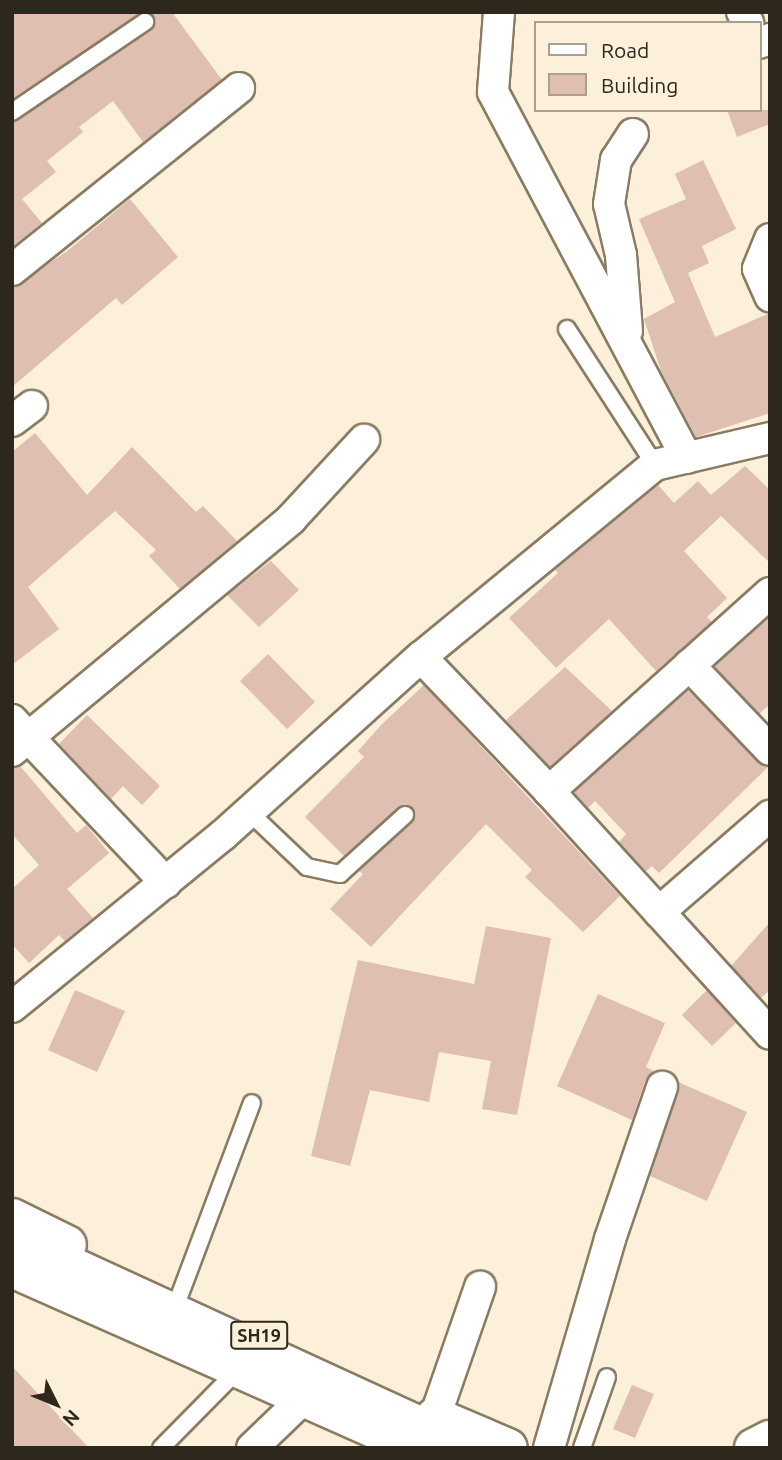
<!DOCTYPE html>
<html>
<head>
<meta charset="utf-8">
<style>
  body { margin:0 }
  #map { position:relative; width:782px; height:1460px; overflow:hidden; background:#fdf0da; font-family:Ubuntu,sans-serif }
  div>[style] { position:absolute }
  .building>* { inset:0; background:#debfb1 }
  .roads { filter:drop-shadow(2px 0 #8a7c63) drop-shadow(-2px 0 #8a7c63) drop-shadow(0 2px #8a7c63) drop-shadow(0 -2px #8a7c63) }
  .service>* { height:16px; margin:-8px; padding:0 8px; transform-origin:8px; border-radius:8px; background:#fff }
  .minor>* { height:30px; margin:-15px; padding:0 15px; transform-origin:15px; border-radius:15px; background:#fff }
  .primary>* { height:38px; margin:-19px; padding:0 19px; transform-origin:19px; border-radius:19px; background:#fff }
  .trunk>* { height:38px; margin:-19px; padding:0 19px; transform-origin:19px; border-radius:19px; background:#fff }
  span { translate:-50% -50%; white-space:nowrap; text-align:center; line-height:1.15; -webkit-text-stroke:5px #fdf0da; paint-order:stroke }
  .shield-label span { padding:2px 5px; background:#fdf0da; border:2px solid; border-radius:5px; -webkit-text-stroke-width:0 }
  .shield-label { font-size:18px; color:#2d271c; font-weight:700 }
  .frame { position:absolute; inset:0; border:14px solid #2d271c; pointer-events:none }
  .legend { position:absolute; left:534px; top:21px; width:228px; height:91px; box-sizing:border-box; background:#fdf0da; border:2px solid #aaa08e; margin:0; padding:9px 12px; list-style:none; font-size:21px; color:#2d271c }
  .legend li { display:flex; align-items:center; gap:14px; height:35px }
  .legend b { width:35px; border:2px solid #aaa08e }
  .north { position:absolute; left:21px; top:1369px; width:70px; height:70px; -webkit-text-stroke:5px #fdf0da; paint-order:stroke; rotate:133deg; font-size:19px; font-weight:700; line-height:28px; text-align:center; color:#2d271c }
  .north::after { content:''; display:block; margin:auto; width:24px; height:32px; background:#2d271c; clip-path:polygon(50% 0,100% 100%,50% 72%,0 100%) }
</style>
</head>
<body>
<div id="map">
  <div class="building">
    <div style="clip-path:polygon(12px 12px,142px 12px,12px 99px)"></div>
    <div style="clip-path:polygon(148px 12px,172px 12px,222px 80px,143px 142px,113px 101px,79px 127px,83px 132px,47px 161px,56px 172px,22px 199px,42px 223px,12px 247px,12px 122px,151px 31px,155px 21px)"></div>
    <div style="clip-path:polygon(727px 110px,770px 110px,770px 124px,737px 137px)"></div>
    <div style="clip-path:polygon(703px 160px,736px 229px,702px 246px,709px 263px,688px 273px,715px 337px,770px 313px,770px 413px,696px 437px,661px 371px,644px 319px,675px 302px,639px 219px,686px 199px,675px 174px)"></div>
    <div style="clip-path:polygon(130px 199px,178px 257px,122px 305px,116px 298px,12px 387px,12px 287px,66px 252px)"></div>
    <div style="clip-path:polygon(35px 433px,87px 495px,132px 447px,196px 512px,203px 506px,237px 541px,180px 589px,149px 556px,156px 550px,115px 511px,28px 587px,59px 629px,12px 665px,12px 452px)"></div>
    <div style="clip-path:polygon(745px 466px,770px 490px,770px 563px,721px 516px,684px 551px,727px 598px,707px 617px,712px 622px,656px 671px,609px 619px,556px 668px,509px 618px,558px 573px,555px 570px,658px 485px,674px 503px,698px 481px,711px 495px)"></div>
    <div style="clip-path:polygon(271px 561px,299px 590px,259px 627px,227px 595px)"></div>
    <div style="clip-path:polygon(770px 617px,770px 704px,759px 714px,714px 666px)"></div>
    <div style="clip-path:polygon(268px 654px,315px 702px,287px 729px,240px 681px)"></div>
    <div style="clip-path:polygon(565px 667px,612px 711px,550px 767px,506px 720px)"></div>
    <div style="clip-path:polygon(424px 685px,620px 896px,583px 932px,525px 877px,532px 870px,486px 824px,371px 947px,330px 909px,363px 874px,359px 871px,412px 823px,415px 812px,408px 805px,399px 807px,344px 856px,305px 817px,364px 757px,358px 751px,382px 724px)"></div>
    <div style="clip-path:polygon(688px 690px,768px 767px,659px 873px,652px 866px,646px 871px,619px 842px,626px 834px,595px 801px,588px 808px,574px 792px)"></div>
    <div style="clip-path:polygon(87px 715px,160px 786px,142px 805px,123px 786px,111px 799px,59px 744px)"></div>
    <div style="clip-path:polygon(20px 766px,77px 833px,86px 825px,109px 853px,67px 889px,93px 918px,65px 941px,59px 935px,29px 963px,12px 944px,12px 889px,39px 865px,12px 834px,12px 768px)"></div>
    <div style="clip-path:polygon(770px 922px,770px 990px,761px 998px,731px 966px)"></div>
    <div style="clip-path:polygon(486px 926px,551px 938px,517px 1115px,482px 1109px,491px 1061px,439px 1052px,429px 1102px,370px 1090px,350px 1166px,311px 1156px,358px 960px,474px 984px)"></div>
    <div style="clip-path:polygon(75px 990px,125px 1011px,97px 1072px,48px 1050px)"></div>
    <div style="clip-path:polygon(707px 990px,736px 1023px,712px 1046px,682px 1015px)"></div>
    <div style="clip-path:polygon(598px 994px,665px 1023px,646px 1067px,655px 1072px,645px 1081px,632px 1120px,557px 1086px)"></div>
    <div style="clip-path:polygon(678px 1082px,747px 1112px,707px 1201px,650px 1176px)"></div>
    <div style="clip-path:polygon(12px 1366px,89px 1448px,12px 1448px)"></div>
    <div style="clip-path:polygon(632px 1385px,654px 1394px,635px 1438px,613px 1429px)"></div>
  </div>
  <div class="roads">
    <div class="service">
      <div style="left:12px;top:112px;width:161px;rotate:-34.1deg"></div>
      <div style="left:567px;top:329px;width:162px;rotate:57.1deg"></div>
      <div style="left:249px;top:812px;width:80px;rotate:43.5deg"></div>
      <div style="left:307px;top:867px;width:34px;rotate:12deg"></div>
      <div style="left:340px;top:874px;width:88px;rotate:-42.2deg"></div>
      <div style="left:179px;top:1297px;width:207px;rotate:-69.4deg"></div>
      <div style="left:161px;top:1448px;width:110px;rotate:-45.4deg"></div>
      <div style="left:582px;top:1448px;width:75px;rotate:-70.6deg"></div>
    </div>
    <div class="minor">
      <div style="left:499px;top:12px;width:80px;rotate:94.3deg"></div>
      <div style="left:493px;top:92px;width:414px;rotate:62.1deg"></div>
      <div style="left:742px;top:12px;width:13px;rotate:61deg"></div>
      <div style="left:759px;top:43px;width:12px;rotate:-20deg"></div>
      <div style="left:770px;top:239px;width:32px;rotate:112deg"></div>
      <div style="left:758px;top:269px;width:30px;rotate:66deg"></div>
      <div style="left:12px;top:270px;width:291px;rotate:-38.7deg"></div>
      <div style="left:627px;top:331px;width:76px;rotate:-94.5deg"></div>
      <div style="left:621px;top:255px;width:52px;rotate:-103.2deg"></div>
      <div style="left:609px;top:204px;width:45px;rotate:-81deg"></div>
      <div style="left:616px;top:160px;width:31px;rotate:-57deg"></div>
      <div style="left:12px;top:421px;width:25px;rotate:-37deg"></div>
      <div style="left:770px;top:593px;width:297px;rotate:138.1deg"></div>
      <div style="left:549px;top:791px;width:328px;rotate:47.7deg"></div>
      <div style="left:689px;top:665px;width:117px;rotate:46.4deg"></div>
      <div style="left:12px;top:720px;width:224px;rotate:46.6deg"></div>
      <div style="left:12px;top:751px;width:363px;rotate:-39.7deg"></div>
      <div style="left:291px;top:519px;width:108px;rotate:-47.3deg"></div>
      <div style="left:549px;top:791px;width:185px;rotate:-133.7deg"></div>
      <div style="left:421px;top:657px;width:303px;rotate:-39.4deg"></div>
      <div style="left:655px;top:465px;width:118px;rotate:-13.2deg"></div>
      <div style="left:659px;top:912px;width:147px;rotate:-40.9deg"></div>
      <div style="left:12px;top:1007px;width:272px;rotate:-39.2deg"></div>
      <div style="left:223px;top:835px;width:266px;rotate:-42deg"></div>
      <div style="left:435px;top:1417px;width:138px;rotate:-70.9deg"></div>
      <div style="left:252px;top:1448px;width:74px;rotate:-43.9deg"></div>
      <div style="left:549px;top:1448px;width:218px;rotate:-73.7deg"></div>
      <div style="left:610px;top:1239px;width:161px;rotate:-71.1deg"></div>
    </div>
    <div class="primary">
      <div style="left:12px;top:1218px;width:61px;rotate:26.1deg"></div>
      <div style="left:12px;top:1268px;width:444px;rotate:23.9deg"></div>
      <div style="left:435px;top:1417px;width:79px;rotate:23deg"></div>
      <div style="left:754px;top:1448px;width:18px;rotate:-27deg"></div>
    </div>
    <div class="trunk">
      <div style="left:12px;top:1239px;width:501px;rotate:24.67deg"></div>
    </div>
  </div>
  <div class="shield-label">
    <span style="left:259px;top:1335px">SH19</span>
  </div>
  <div class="frame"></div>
  <ul class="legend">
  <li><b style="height:9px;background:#fff"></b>Road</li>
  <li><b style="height:19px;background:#debfb1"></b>Building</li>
  </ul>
  <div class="north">N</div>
</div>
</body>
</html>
